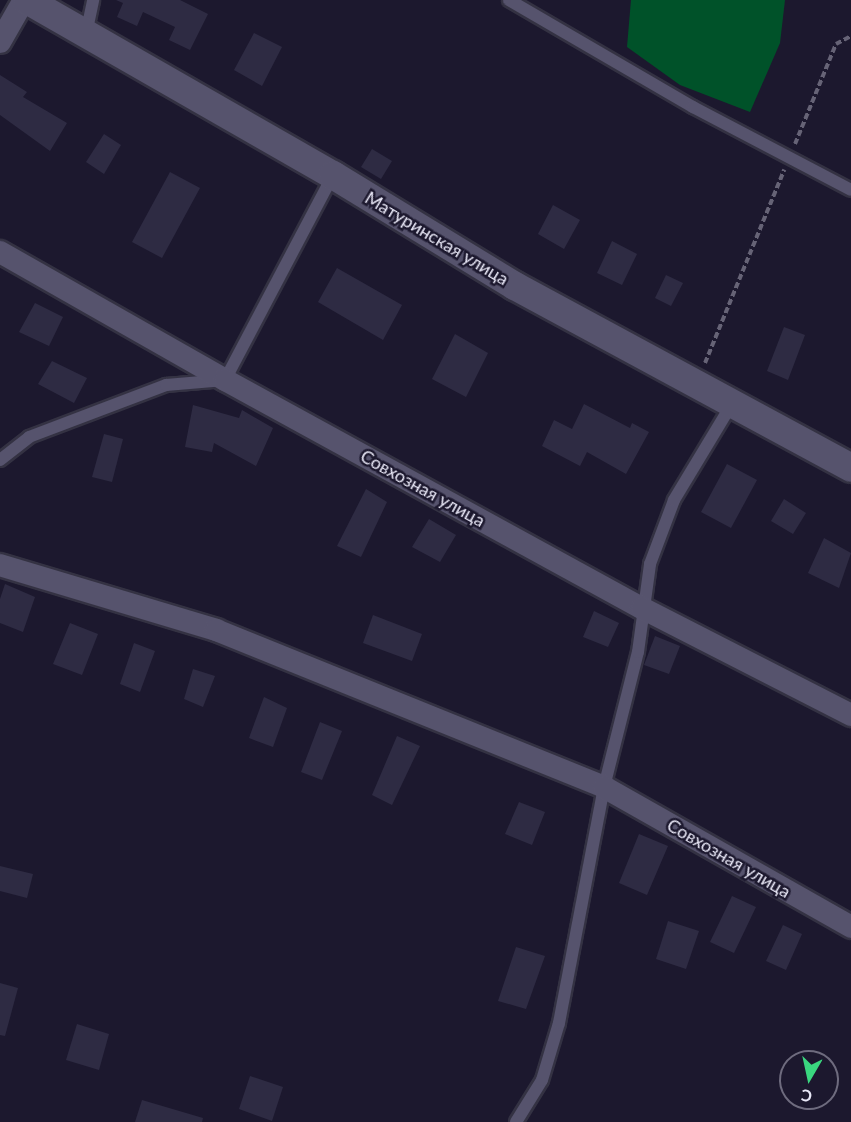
<!DOCTYPE html>
<html>
<head>
<meta charset="utf-8">
<style>
  body { margin:0 }
  #map { position:relative; width:851px; height:1122px; overflow:hidden; background:#1c182e; font-family:Lato,sans-serif }
  div>[style] { position:absolute }
  .forest>* { inset:0; background:#005229 }
  .building>* { inset:0; background:#2e2b43 }
  .path>* { height:4px; margin-top:-2px; transform-origin:0; background:repeating-linear-gradient(90deg,#666376 0 6px,transparent 0 9px) }
  .roads { filter:drop-shadow(2px 0 #343243) drop-shadow(-2px 0 #343243) drop-shadow(0 2px #343243) drop-shadow(0 -2px #343243) }
  .service>* { height:12px; margin:-6px; padding:0 6px; transform-origin:6px; border-radius:6px; background:#56536d }
  .minor>* { height:22px; margin:-11px; padding:0 11px; transform-origin:11px; border-radius:11px; background:#56536d }
  .tertiary>* { height:28px; margin:-14px; padding:0 14px; transform-origin:14px; border-radius:14px; background:#56536d }
  span { translate:-50% -50%; white-space:nowrap; text-align:center; line-height:1.15; -webkit-text-stroke:5px #1c182e; paint-order:stroke }
  .street-label { font-size:18px; color:#e9e8f7 }
  .north { position:absolute; left:779px; top:1050px; width:60px; height:60px; box-sizing:border-box; background:#1c182e; border:2px solid #6e6b7e; border-radius:50%; rotate:189deg; font-size:16px; font-weight:700; line-height:24px; text-align:center; color:#e9e8f7 }
  .north::after { content:''; display:block; margin:auto; width:21px; height:27px; background:#3ad77f; clip-path:polygon(50% 0,100% 100%,50% 72%,0 100%) }
</style>
</head>
<body>
<div id="map">
  <div class="forest">
    <div style="clip-path:polygon(631px 0,785px 0,780px 43px,750px 112px,680px 85px,627px 47px)"></div>
  </div>
  <div class="building">
    <div style="clip-path:polygon(116px 0,180px 0,208px 14px,190px 50px,169px 40px,175px 27px,143px 12px,137px 26px,117px 17px,123px 3px)"></div>
    <div style="clip-path:polygon(254px 33px,282px 47px,262px 86px,234px 70px)"></div>
    <div style="clip-path:polygon(0 75px,27px 92px,23px 97px,67px 123px,50px 151px,0 115px)"></div>
    <div style="clip-path:polygon(104px 134px,121px 145px,104px 174px,86px 162px)"></div>
    <div style="clip-path:polygon(372px 149px,392px 161px,381px 179px,361px 167px)"></div>
    <div style="clip-path:polygon(170px 172px,200px 188px,162px 258px,132px 242px)"></div>
    <div style="clip-path:polygon(553px 205px,580px 220px,564px 249px,538px 234px)"></div>
    <div style="clip-path:polygon(612px 241px,637px 254px,622px 285px,597px 273px)"></div>
    <div style="clip-path:polygon(337px 268px,402px 305px,383px 340px,318px 302px)"></div>
    <div style="clip-path:polygon(666px 275px,683px 283px,671px 306px,655px 298px)"></div>
    <div style="clip-path:polygon(35px 303px,63px 317px,49px 346px,19px 332px)"></div>
    <div style="clip-path:polygon(784px 327px,805px 335px,788px 380px,767px 371px)"></div>
    <div style="clip-path:polygon(455px 334px,488px 353px,466px 397px,432px 379px)"></div>
    <div style="clip-path:polygon(52px 361px,87px 378px,74px 403px,38px 384px)"></div>
    <div style="clip-path:polygon(584px 404px,630px 428px,632px 423px,649px 432px,626px 474px,587px 452px,580px 466px,542px 446px,554px 420px,572px 429px)"></div>
    <div style="clip-path:polygon(193px 405px,239px 418px,242px 410px,273px 428px,256px 466px,214px 443px,212px 452px,185px 447px)"></div>
    <div style="clip-path:polygon(104px 434px,123px 439px,112px 482px,92px 477px)"></div>
    <div style="clip-path:polygon(727px 464px,757px 480px,731px 528px,701px 512px)"></div>
    <div style="clip-path:polygon(366px 489px,387px 502px,361px 557px,337px 546px)"></div>
    <div style="clip-path:polygon(784px 499px,806px 513px,793px 534px,771px 521px)"></div>
    <div style="clip-path:polygon(429px 519px,456px 535px,440px 562px,412px 547px)"></div>
    <div style="clip-path:polygon(824px 538px,851px 553px,839px 588px,808px 573px)"></div>
    <div style="clip-path:polygon(5px 584px,35px 597px,23px 632px,0 623px,0 599px)"></div>
    <div style="clip-path:polygon(594px 611px,619px 623px,608px 647px,583px 637px)"></div>
    <div style="clip-path:polygon(373px 615px,422px 634px,412px 661px,363px 643px)"></div>
    <div style="clip-path:polygon(70px 623px,98px 634px,82px 675px,53px 664px)"></div>
    <div style="clip-path:polygon(655px 636px,680px 646px,669px 674px,644px 665px)"></div>
    <div style="clip-path:polygon(134px 643px,155px 651px,140px 692px,120px 684px)"></div>
    <div style="clip-path:polygon(193px 669px,215px 676px,203px 707px,184px 699px)"></div>
    <div style="clip-path:polygon(264px 697px,287px 708px,273px 747px,249px 738px)"></div>
    <div style="clip-path:polygon(320px 722px,342px 731px,322px 780px,301px 772px)"></div>
    <div style="clip-path:polygon(397px 736px,420px 746px,392px 805px,372px 795px)"></div>
    <div style="clip-path:polygon(519px 802px,545px 812px,532px 845px,505px 834px)"></div>
    <div style="clip-path:polygon(639px 834px,668px 846px,647px 895px,619px 883px)"></div>
    <div style="clip-path:polygon(0 866px,33px 874px,27px 898px,0 891px)"></div>
    <div style="clip-path:polygon(732px 896px,756px 907px,734px 953px,710px 942px)"></div>
    <div style="clip-path:polygon(668px 921px,699px 931px,686px 969px,656px 959px)"></div>
    <div style="clip-path:polygon(783px 925px,802px 934px,786px 970px,766px 961px)"></div>
    <div style="clip-path:polygon(516px 947px,545px 956px,526px 1009px,498px 1001px)"></div>
    <div style="clip-path:polygon(0 983px,18px 988px,5px 1036px,0 1035px)"></div>
    <div style="clip-path:polygon(77px 1024px,109px 1034px,99px 1070px,66px 1060px)"></div>
    <div style="clip-path:polygon(250px 1076px,283px 1087px,272px 1121px,239px 1109px)"></div>
    <div style="clip-path:polygon(142px 1100px,203px 1118px,202px 1122px,135px 1122px)"></div>
  </div>
  <div class="path">
    <div style="left:795px;top:144px;width:108px;rotate:-67.7deg"></div>
    <div style="left:836px;top:44px;width:17px;rotate:-28deg"></div>
    <div style="left:705px;top:363px;width:209px;rotate:-67.7deg"></div>
  </div>
  <div class="roads">
    <div class="service">
      <div style="left:509px;top:0;width:213px;rotate:30.2deg"></div>
      <div style="left:693px;top:107px;width:178px;rotate:27.7deg"></div>
      <div style="left:86px;top:34px;width:35px;rotate:-78deg"></div>
      <div style="left:0;top:460px;width:37px;rotate:-38deg"></div>
      <div style="left:29px;top:437px;width:147px;rotate:-20.8deg"></div>
      <div style="left:166px;top:385px;width:59px;rotate:-4.8deg"></div>
      <div style="left:225px;top:380px;width:232px;rotate:-62.2deg"></div>
      <div style="left:516px;top:1122px;width:49px;rotate:-58.2deg"></div>
      <div style="left:542px;top:1080px;width:59px;rotate:-73.4deg"></div>
      <div style="left:559px;top:1023px;width:240px;rotate:-79.2deg"></div>
      <div style="left:604px;top:787px;width:139px;rotate:-75.9deg"></div>
      <div style="left:638px;top:652px;width:89px;rotate:-82.2deg"></div>
      <div style="left:650px;top:564px;width:68px;rotate:-69.4deg"></div>
      <div style="left:674px;top:500px;width:112px;rotate:-58.9deg"></div>
    </div>
    <div class="minor">
      <div style="left:0;top:42px;width:48px;rotate:-60.3deg"></div>
      <div style="left:0;top:252px;width:259px;rotate:29.6deg"></div>
      <div style="left:225px;top:380px;width:475px;rotate:28.7deg"></div>
      <div style="left:642px;top:608px;width:235px;rotate:27.1deg"></div>
      <div style="left:0;top:565px;width:226px;rotate:16.7deg"></div>
      <div style="left:216px;top:630px;width:419px;rotate:22deg"></div>
      <div style="left:604px;top:787px;width:284px;rotate:29.5deg"></div>
    </div>
    <div class="tertiary">
      <div style="left:27px;top:0;width:353px;rotate:29.8deg"></div>
      <div style="left:333px;top:175px;width:213px;rotate:31.4deg"></div>
      <div style="left:515px;top:286px;width:382px;rotate:28.4deg"></div>
    </div>
  </div>
  <div class="street-label">
    <span style="left:437px;top:238px;rotate:31deg">Матуринская улица</span>
    <span style="left:423px;top:488px;rotate:29deg">Совхозная улица</span>
    <span style="left:729px;top:858px;rotate:30deg">Совхозная улица</span>
  </div>
  <div class="north">С</div>
</div>
</body>
</html>
